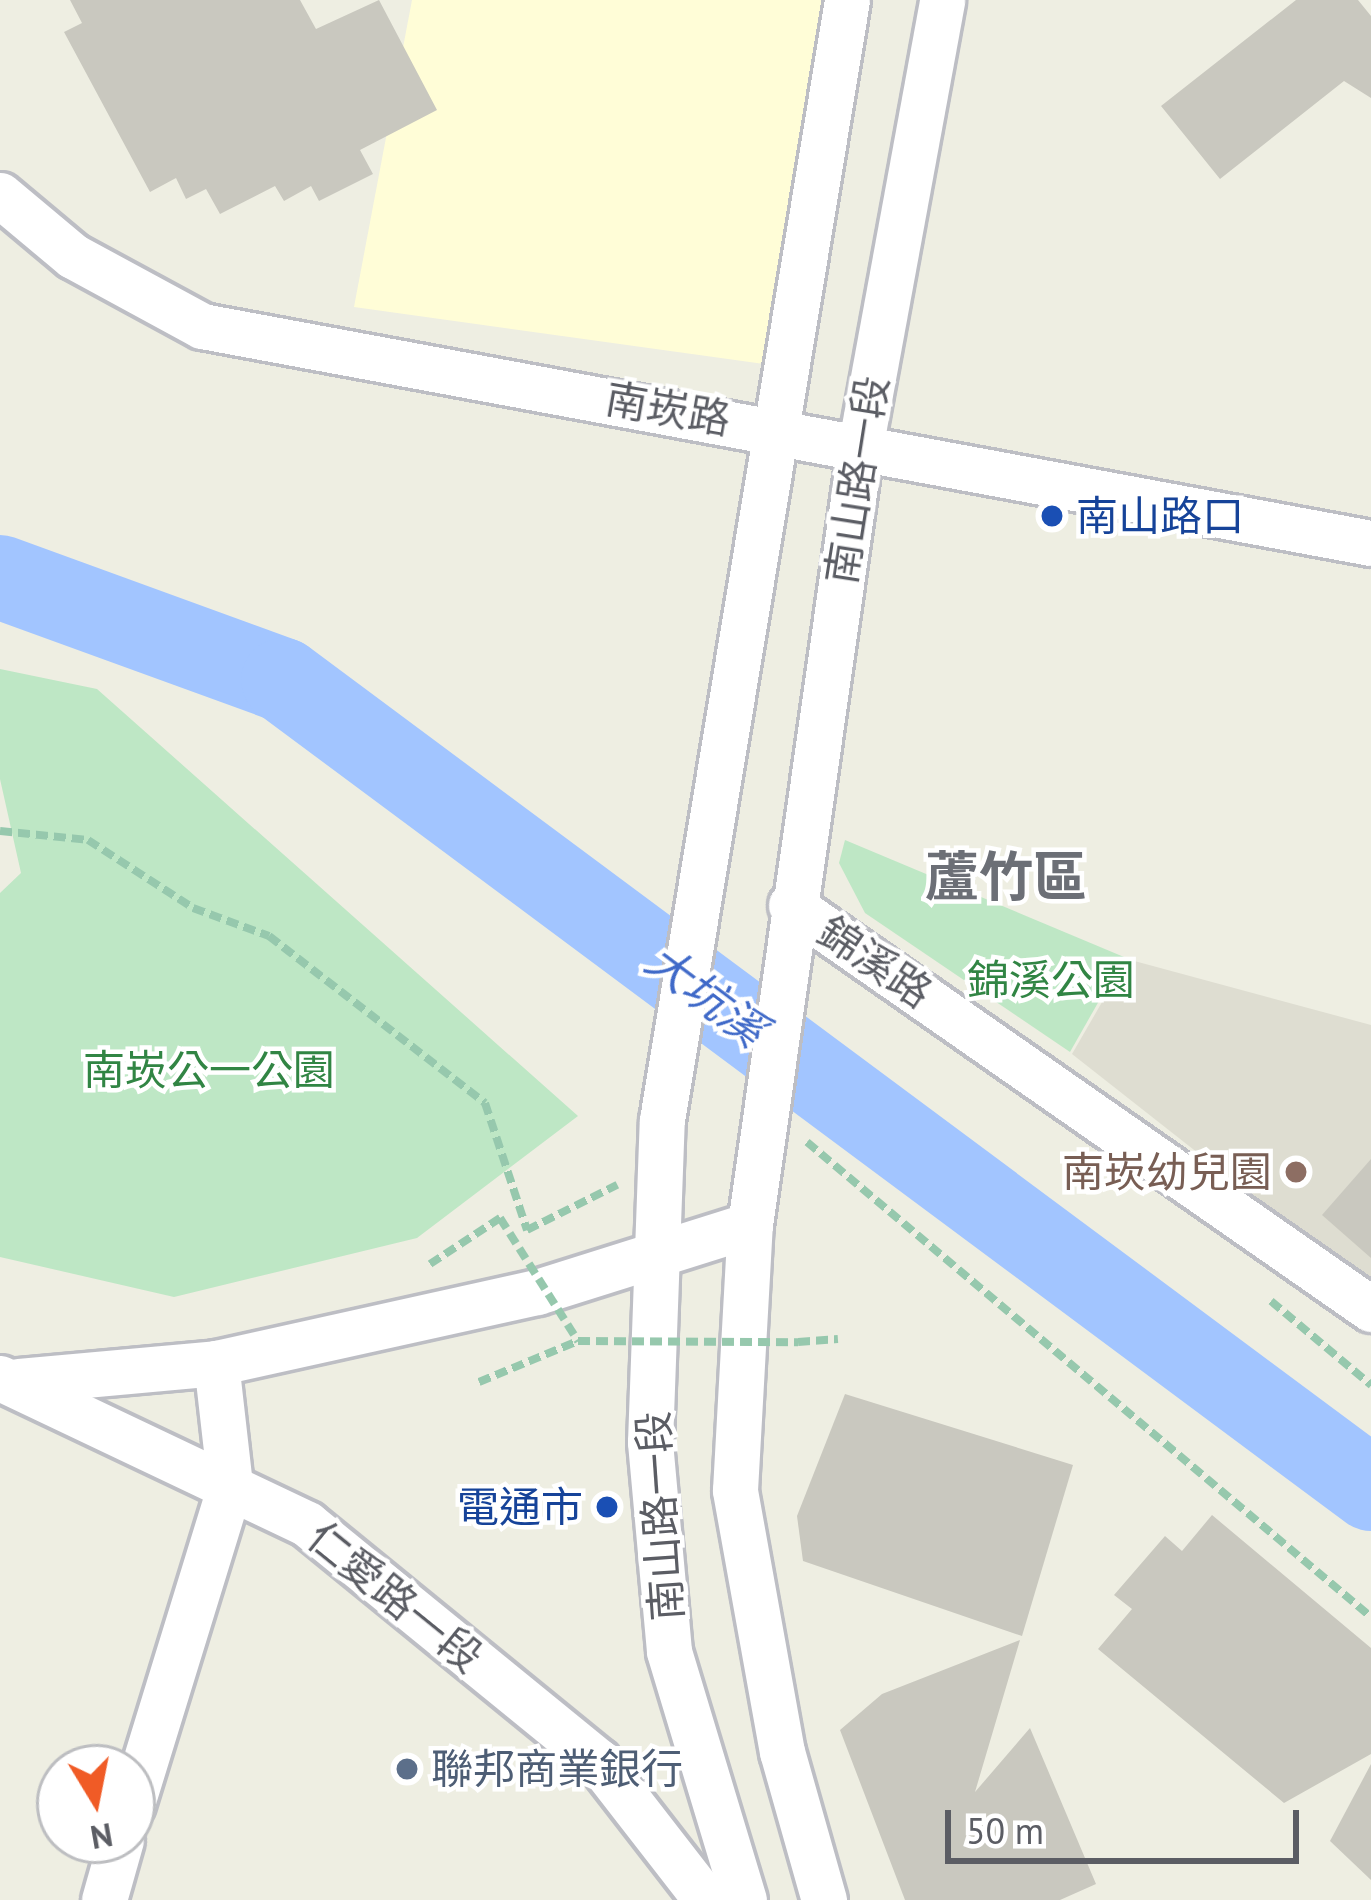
<!DOCTYPE html>
<html>
<head>
<meta charset="utf-8">
<style>
  body { margin:0 }
  #map { position:relative; width:1371px; height:1900px; overflow:hidden; background:#eeeee2; font-family:"PT Sans","Noto Sans TC",sans-serif }
  div>[style] { position:absolute }
  .commercial>* { inset:0; background:#fffdd7 }
  .education>* { inset:0; background:#deddd1 }
  .green>* { inset:0; background:#bee7c5 }
  .river>* { height:84px; margin:-42px; padding:0 42px; transform-origin:42px; border-radius:42px; background:#a2c5ff }
  .building>* { inset:0; background:#c9c8bf }
  .path>* { height:8px; margin-top:-4px; transform-origin:0; background:repeating-linear-gradient(90deg,#96c8ad 0 12px,transparent 0 18px) }
  .roads { filter:drop-shadow(3px 0 #bdbec4) drop-shadow(-3px 0 #bdbec4) drop-shadow(0 3px #bdbec4) drop-shadow(0 -3px #bdbec4) }
  .minor>* { height:45px; margin:-22.5px; padding:0 22.5px; transform-origin:22.5px; border-radius:22.5px; background:#fff }
  .path-bridge>* { height:8px; margin-top:-4px; transform-origin:0; background:repeating-linear-gradient(90deg,#96c8ad 0 12px,transparent 0 18px) }
  .dots>* { width:33px; height:33px; translate:-50% -50%; box-sizing:border-box; border:6px solid #fff; border-radius:50% }
  span { translate:-50% -50%; white-space:nowrap; text-align:center; line-height:1.15; -webkit-text-stroke:9px #fff; paint-order:stroke }
  .street-label { font-size:42px; color:#5b5d64 }
  .transit-label { font-size:42px; color:#164399 }
  .left { translate:0 -50%; text-align:left }
  .right { translate:-100% -50%; text-align:right }
  .park-label { font-size:42px; color:#318544 }
  .education-label { font-size:42px; color:#785e54 }
  .service-label { font-size:42px; color:#4e5e75 }
  .water-label { font-size:45px; color:#3f69c8; font-style:italic }
  .district-label { font-size:54px; color:#6c6f76; font-weight:700 }
  .north { position:absolute; left:36px; top:1744px; width:120px; height:120px; box-sizing:border-box; background:#fff; border:3px solid #bdbec1; border-radius:50%; rotate:170deg; font-size:33px; font-weight:700; line-height:48px; text-align:center; color:#5b5d64 }
  .north::after { content:''; display:block; margin:auto; width:42px; height:54px; background:#f05b26; clip-path:polygon(50% 0,100% 100%,50% 72%,0 100%) }
  .scale { position:absolute; left:945px; top:1810px; width:354px; height:54px; box-sizing:border-box; border:6px solid #5b5d64; border-top:0; padding-left:15px; font-size:36px; line-height:42px; white-space:nowrap; color:#5b5d64; -webkit-text-stroke:9px #fff; paint-order:stroke }
</style>
</head>
<body>
<div id="map">
  <div class="commercial">
    <div style="clip-path:polygon(412px 0,823px 0,778px 366px,354px 307px)"></div>
  </div>
  <div class="education">
    <div style="clip-path:polygon(1127px 959px,1371px 1025px,1371px 1289px,1072px 1054px)"></div>
  </div>
  <div class="green">
    <div style="clip-path:polygon(0 669px,97px 689px,578px 1116px,417px 1238px,174px 1297px,0 1257px,0 893px,21px 873px,0 779px)"></div>
    <div style="clip-path:polygon(845px 840px,1124px 957px,1070px 1052px,865px 913px,839px 863px)"></div>
  </div>
  <div class="river">
    <div style="left:0;top:577px;width:301px;rotate:20deg"></div>
    <div style="left:283px;top:680px;width:1356px;rotate:36.63deg"></div>
  </div>
  <div class="building">
    <div style="clip-path:polygon(70px 0,300px 0,316px 29px,379px 0,437px 110px,360px 150px,373px 174px,319px 201px,311px 186px,284px 201px,275px 186px,220px 214px,206px 189px,186px 199px,176px 178px,150px 192px,64px 32px,82px 23px)"></div>
    <div style="clip-path:polygon(1296px 0,1358px 0,1371px 16px,1371px 98px,1344px 81px,1220px 179px,1161px 106px)"></div>
    <div style="clip-path:polygon(1371px 1159px,1371px 1258px,1322px 1215px)"></div>
    <div style="clip-path:polygon(845px 1394px,1073px 1465px,1022px 1636px,803px 1561px,797px 1516px)"></div>
    <div style="clip-path:polygon(1212px 1515px,1371px 1648px,1371px 1754px,1284px 1803px,1098px 1649px,1132px 1609px,1114px 1595px,1165px 1536px,1182px 1551px)"></div>
    <div style="clip-path:polygon(1020px 1640px,975px 1792px,1030px 1728px,1096px 1884px,1060px 1900px,905px 1900px,840px 1730px,882px 1694px)"></div>
    <div style="clip-path:polygon(1371px 1764px,1371px 1880px,1330px 1841px)"></div>
  </div>
  <div class="path">
    <div style="left:0;top:831px;width:88px;rotate:5.8deg"></div>
    <div style="left:88px;top:840px;width:125px;rotate:32.9deg"></div>
    <div style="left:193px;top:908px;width:81px;rotate:20.2deg"></div>
    <div style="left:269px;top:936px;width:273px;rotate:37.7deg"></div>
    <div style="left:485px;top:1103px;width:134px;rotate:71.7deg"></div>
    <div style="left:527px;top:1230px;width:101px;rotate:-26.6deg"></div>
    <div style="left:807px;top:1142px;width:737px;rotate:40.1deg"></div>
    <div style="left:430px;top:1264px;width:84px;rotate:-33.3deg"></div>
    <div style="left:1271px;top:1301px;width:131px;rotate:40deg"></div>
    <div style="left:798px;top:1342px;width:40px;rotate:-4.3deg"></div>
    <div style="left:479px;top:1382px;width:107px;rotate:-22.5deg"></div>
  </div>
  <div class="roads">
    <div class="minor">
      <div style="left:0;top:195px;width:95px;rotate:39.9deg"></div>
      <div style="left:73px;top:256px;width:147px;rotate:28.5deg"></div>
      <div style="left:202px;top:326px;width:1189px;rotate:10.52deg"></div>
      <div style="left:791px;top:905px;width:707px;rotate:34.86deg"></div>
      <div style="left:0;top:1378px;width:340px;rotate:25.4deg"></div>
      <div style="left:307px;top:1524px;width:375px;rotate:39.2deg"></div>
      <div style="left:598px;top:1761px;width:176px;rotate:52.2deg"></div>
      <div style="left:19px;top:1381px;width:198px;rotate:-5.2deg"></div>
      <div style="left:216px;top:1363px;width:329px;rotate:-12.5deg"></div>
      <div style="left:537px;top:1292px;width:223px;rotate:-17.5deg"></div>
      <div style="left:132px;top:1804px;width:334px;rotate:-72.9deg"></div>
      <div style="left:230px;top:1485px;width:123px;rotate:-96.5deg"></div>
      <div style="left:104px;top:1900px;width:62px;rotate:-74.2deg"></div>
      <div style="left:744px;top:1900px;width:260px;rotate:-106.8deg"></div>
      <div style="left:669px;top:1651px;width:210px;rotate:-95.2deg"></div>
      <div style="left:650px;top:1442px;width:322px;rotate:-87.9deg"></div>
      <div style="left:662px;top:1120px;width:1135px;rotate:-80.62deg"></div>
      <div style="left:824px;top:1900px;width:154px;rotate:-105.8deg"></div>
      <div style="left:782px;top:1752px;width:266px;rotate:-100.2deg"></div>
      <div style="left:735px;top:1490px;width:265px;rotate:-86.8deg"></div>
      <div style="left:750px;top:1225px;width:790px;rotate:-81.92deg"></div>
      <div style="left:861px;top:443px;width:450px;rotate:-79.6deg"></div>
    </div>
  </div>
  <div class="path-bridge">
    <div style="left:500px;top:1218px;width:146px;rotate:57.6deg"></div>
    <div style="left:578px;top:1341px;width:220px;rotate:0.3deg"></div>
  </div>
  <div class="dots">
    <div style="left:1052px;top:516px;background:#1a4fb4"></div>
    <div style="left:1296px;top:1172px;background:#8d6e63"></div>
    <div style="left:607px;top:1507px;background:#1a4fb4"></div>
    <div style="left:407px;top:1769px;background:#5c6f8a"></div>
  </div>
  <div class="street-label">
    <span style="left:668px;top:409px;rotate:10deg">南崁路</span>
    <span style="left:857px;top:480px;rotate:-81deg">南山路一段</span>
    <span style="left:875px;top:962px;rotate:34deg">錦溪路</span>
    <span style="left:660px;top:1516px;rotate:-94deg">南山路一段</span>
    <span style="left:395px;top:1597px;rotate:39deg">仁愛路一段</span>
  </div>
  <div class="transit-label">
    <span class="left" style="left:1076px;top:516px">南山路口</span>
    <span class="right" style="left:583px;top:1507px">電通市</span>
  </div>
  <div class="park-label">
    <span style="left:1051px;top:980px">錦溪公園</span>
    <span style="left:209px;top:1070px">南崁公一公園</span>
  </div>
  <div class="education-label">
    <span class="right" style="left:1272px;top:1172px">南崁幼兒園</span>
  </div>
  <div class="service-label">
    <span class="left" style="left:431px;top:1769px">聯邦商業銀行</span>
  </div>
  <div class="water-label">
    <span style="left:706px;top:995px;rotate:37deg">大坑溪</span>
  </div>
  <div class="district-label">
    <span style="left:1006px;top:876px">蘆竹區</span>
  </div>
  <div class="north">N</div>
  <div class="scale">50 m</div>
</div>
</body>
</html>
